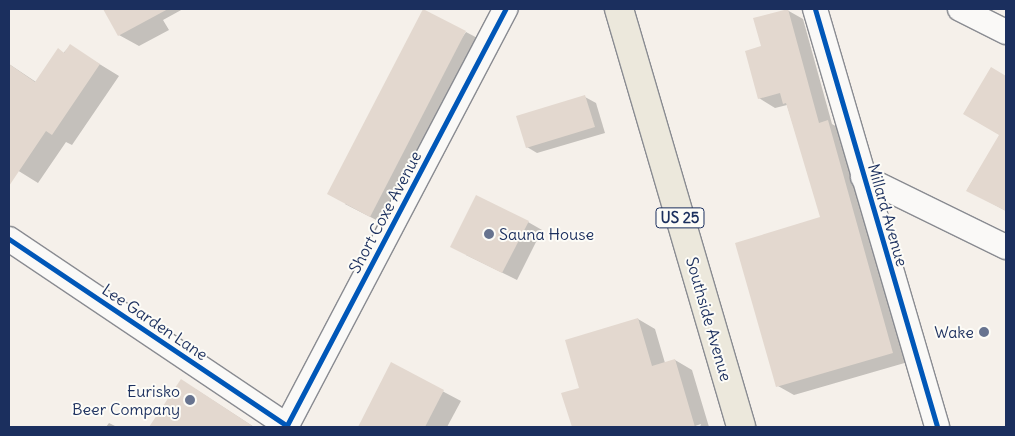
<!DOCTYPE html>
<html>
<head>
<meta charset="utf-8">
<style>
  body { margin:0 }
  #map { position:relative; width:1015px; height:436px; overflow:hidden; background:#f5f0ea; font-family:Delius,sans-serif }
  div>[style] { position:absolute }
  .shadow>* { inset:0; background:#0003 }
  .building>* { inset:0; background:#e3d8cf }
  .roads { filter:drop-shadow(1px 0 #898b91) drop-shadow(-1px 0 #898b91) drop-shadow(0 1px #898b91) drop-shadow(0 -1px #898b91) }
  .minor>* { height:24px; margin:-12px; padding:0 12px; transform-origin:12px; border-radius:12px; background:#faf9f7 }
  .primary>* { height:28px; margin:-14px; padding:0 14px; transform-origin:14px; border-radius:14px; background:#ece8dc }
  .cycleway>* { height:5px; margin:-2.5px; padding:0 2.5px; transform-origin:2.5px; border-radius:2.5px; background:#0057b8 }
  .dots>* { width:14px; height:14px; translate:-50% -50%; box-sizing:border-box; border:2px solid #fdfcf7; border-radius:50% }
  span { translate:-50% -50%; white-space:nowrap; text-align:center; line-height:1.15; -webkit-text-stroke:4px #fdfcf7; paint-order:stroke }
  .shield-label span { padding:1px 4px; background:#fdfcf7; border:1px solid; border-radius:4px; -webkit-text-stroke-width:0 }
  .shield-label { font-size:15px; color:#1b2f5e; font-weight:700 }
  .street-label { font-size:16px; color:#1b2f5e }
  .poi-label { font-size:16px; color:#1b2f5e }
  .left { translate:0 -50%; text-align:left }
  .right { translate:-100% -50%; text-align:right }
  .frame { position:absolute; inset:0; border:10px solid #1b2f5e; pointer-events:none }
</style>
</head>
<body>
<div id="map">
  <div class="shadow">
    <div style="clip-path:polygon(105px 9px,183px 9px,163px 20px,169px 30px,139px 46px,119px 35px)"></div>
    <div style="clip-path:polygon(787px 10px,803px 19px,832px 124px,844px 131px,908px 362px,794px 395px,778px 386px,822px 218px,787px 105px,775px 108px,759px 98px,762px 47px)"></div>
    <div style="clip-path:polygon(466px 32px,483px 41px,388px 226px,345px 204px)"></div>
    <div style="clip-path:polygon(70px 46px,119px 76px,72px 145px,66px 142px,38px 183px,9px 165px,9px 64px,36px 82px)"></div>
    <div style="clip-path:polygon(992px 69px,1006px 77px,1006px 211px,967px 190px,1001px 134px)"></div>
    <div style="clip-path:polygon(585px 97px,596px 103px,605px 133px,537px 153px,527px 147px)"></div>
    <div style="clip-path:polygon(528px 222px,542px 230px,517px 280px,466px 255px)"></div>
    <div style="clip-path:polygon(638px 319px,655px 329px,665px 363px,675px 360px,692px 370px,709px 427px,700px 427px,701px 424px,692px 427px,573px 427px,563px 394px,581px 389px)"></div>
    <div style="clip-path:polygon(391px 364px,461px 401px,447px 427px,359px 427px)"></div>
    <div style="clip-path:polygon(181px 381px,197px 390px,254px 427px,151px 427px)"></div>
    <div style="clip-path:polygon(109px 423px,117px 427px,106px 427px)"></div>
  </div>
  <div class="building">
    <div style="clip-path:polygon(103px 9px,168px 9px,118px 36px)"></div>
    <div style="clip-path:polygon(423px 9px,466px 31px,370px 217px,327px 194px)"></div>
    <div style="clip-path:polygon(788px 9px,819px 123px,828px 120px,893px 353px,776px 387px,735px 243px,820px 217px,786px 103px,783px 104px,780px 93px,758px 99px,745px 51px,761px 46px,753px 18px)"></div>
    <div style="clip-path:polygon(70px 44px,100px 64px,52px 135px,46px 131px,9px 186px,9px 64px,35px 82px,58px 48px,64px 53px)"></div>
    <div style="clip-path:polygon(991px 67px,1006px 76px,1006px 211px,966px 191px,999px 135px,963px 114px)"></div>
    <div style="clip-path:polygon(585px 95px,595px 127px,526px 148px,516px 116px)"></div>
    <div style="clip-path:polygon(476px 195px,529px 221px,502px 273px,450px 247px)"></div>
    <div style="clip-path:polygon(638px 318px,652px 366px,675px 359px,695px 427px,572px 427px,561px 393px,579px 388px,565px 340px)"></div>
    <div style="clip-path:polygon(391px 362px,444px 390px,425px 427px,358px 427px)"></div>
    <div style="clip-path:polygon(181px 379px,254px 427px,149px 427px)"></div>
  </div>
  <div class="roads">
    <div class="minor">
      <div style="left:815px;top:9px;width:435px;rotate:73.7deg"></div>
      <div style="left:960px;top:9px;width:51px;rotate:26.6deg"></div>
      <div style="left:863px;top:177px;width:159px;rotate:26.1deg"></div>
      <div style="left:9px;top:239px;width:335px;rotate:33.9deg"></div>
      <div style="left:286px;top:427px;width:472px;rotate:-62.3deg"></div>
    </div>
    <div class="primary">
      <div style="left:619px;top:9px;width:435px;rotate:73.7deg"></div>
    </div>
  </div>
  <div class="cycleway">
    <div style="left:815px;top:9px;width:435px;rotate:73.7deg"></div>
    <div style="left:9px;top:239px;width:335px;rotate:33.9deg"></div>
    <div style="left:286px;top:427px;width:472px;rotate:-62.3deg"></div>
  </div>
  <div class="dots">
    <div style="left:489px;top:234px;background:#67738f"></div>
    <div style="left:984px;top:332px;background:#67738f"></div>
    <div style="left:190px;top:400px;background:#67738f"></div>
  </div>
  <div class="shield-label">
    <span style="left:680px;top:218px">US 25</span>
  </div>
  <div class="street-label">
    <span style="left:385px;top:212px;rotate:-62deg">Short Coxe Avenue</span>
    <span style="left:888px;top:215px;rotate:74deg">Millard Avenue</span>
    <span style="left:709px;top:319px;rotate:74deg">Southside Avenue</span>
    <span style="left:155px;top:322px;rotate:34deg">Lee Garden Lane</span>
  </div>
  <div class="poi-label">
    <span class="left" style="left:499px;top:234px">Sauna House</span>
    <span class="right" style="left:974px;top:332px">Wake</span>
    <span class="right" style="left:180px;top:400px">Eurisko<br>Beer Company</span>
  </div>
  <div class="frame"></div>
</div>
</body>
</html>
